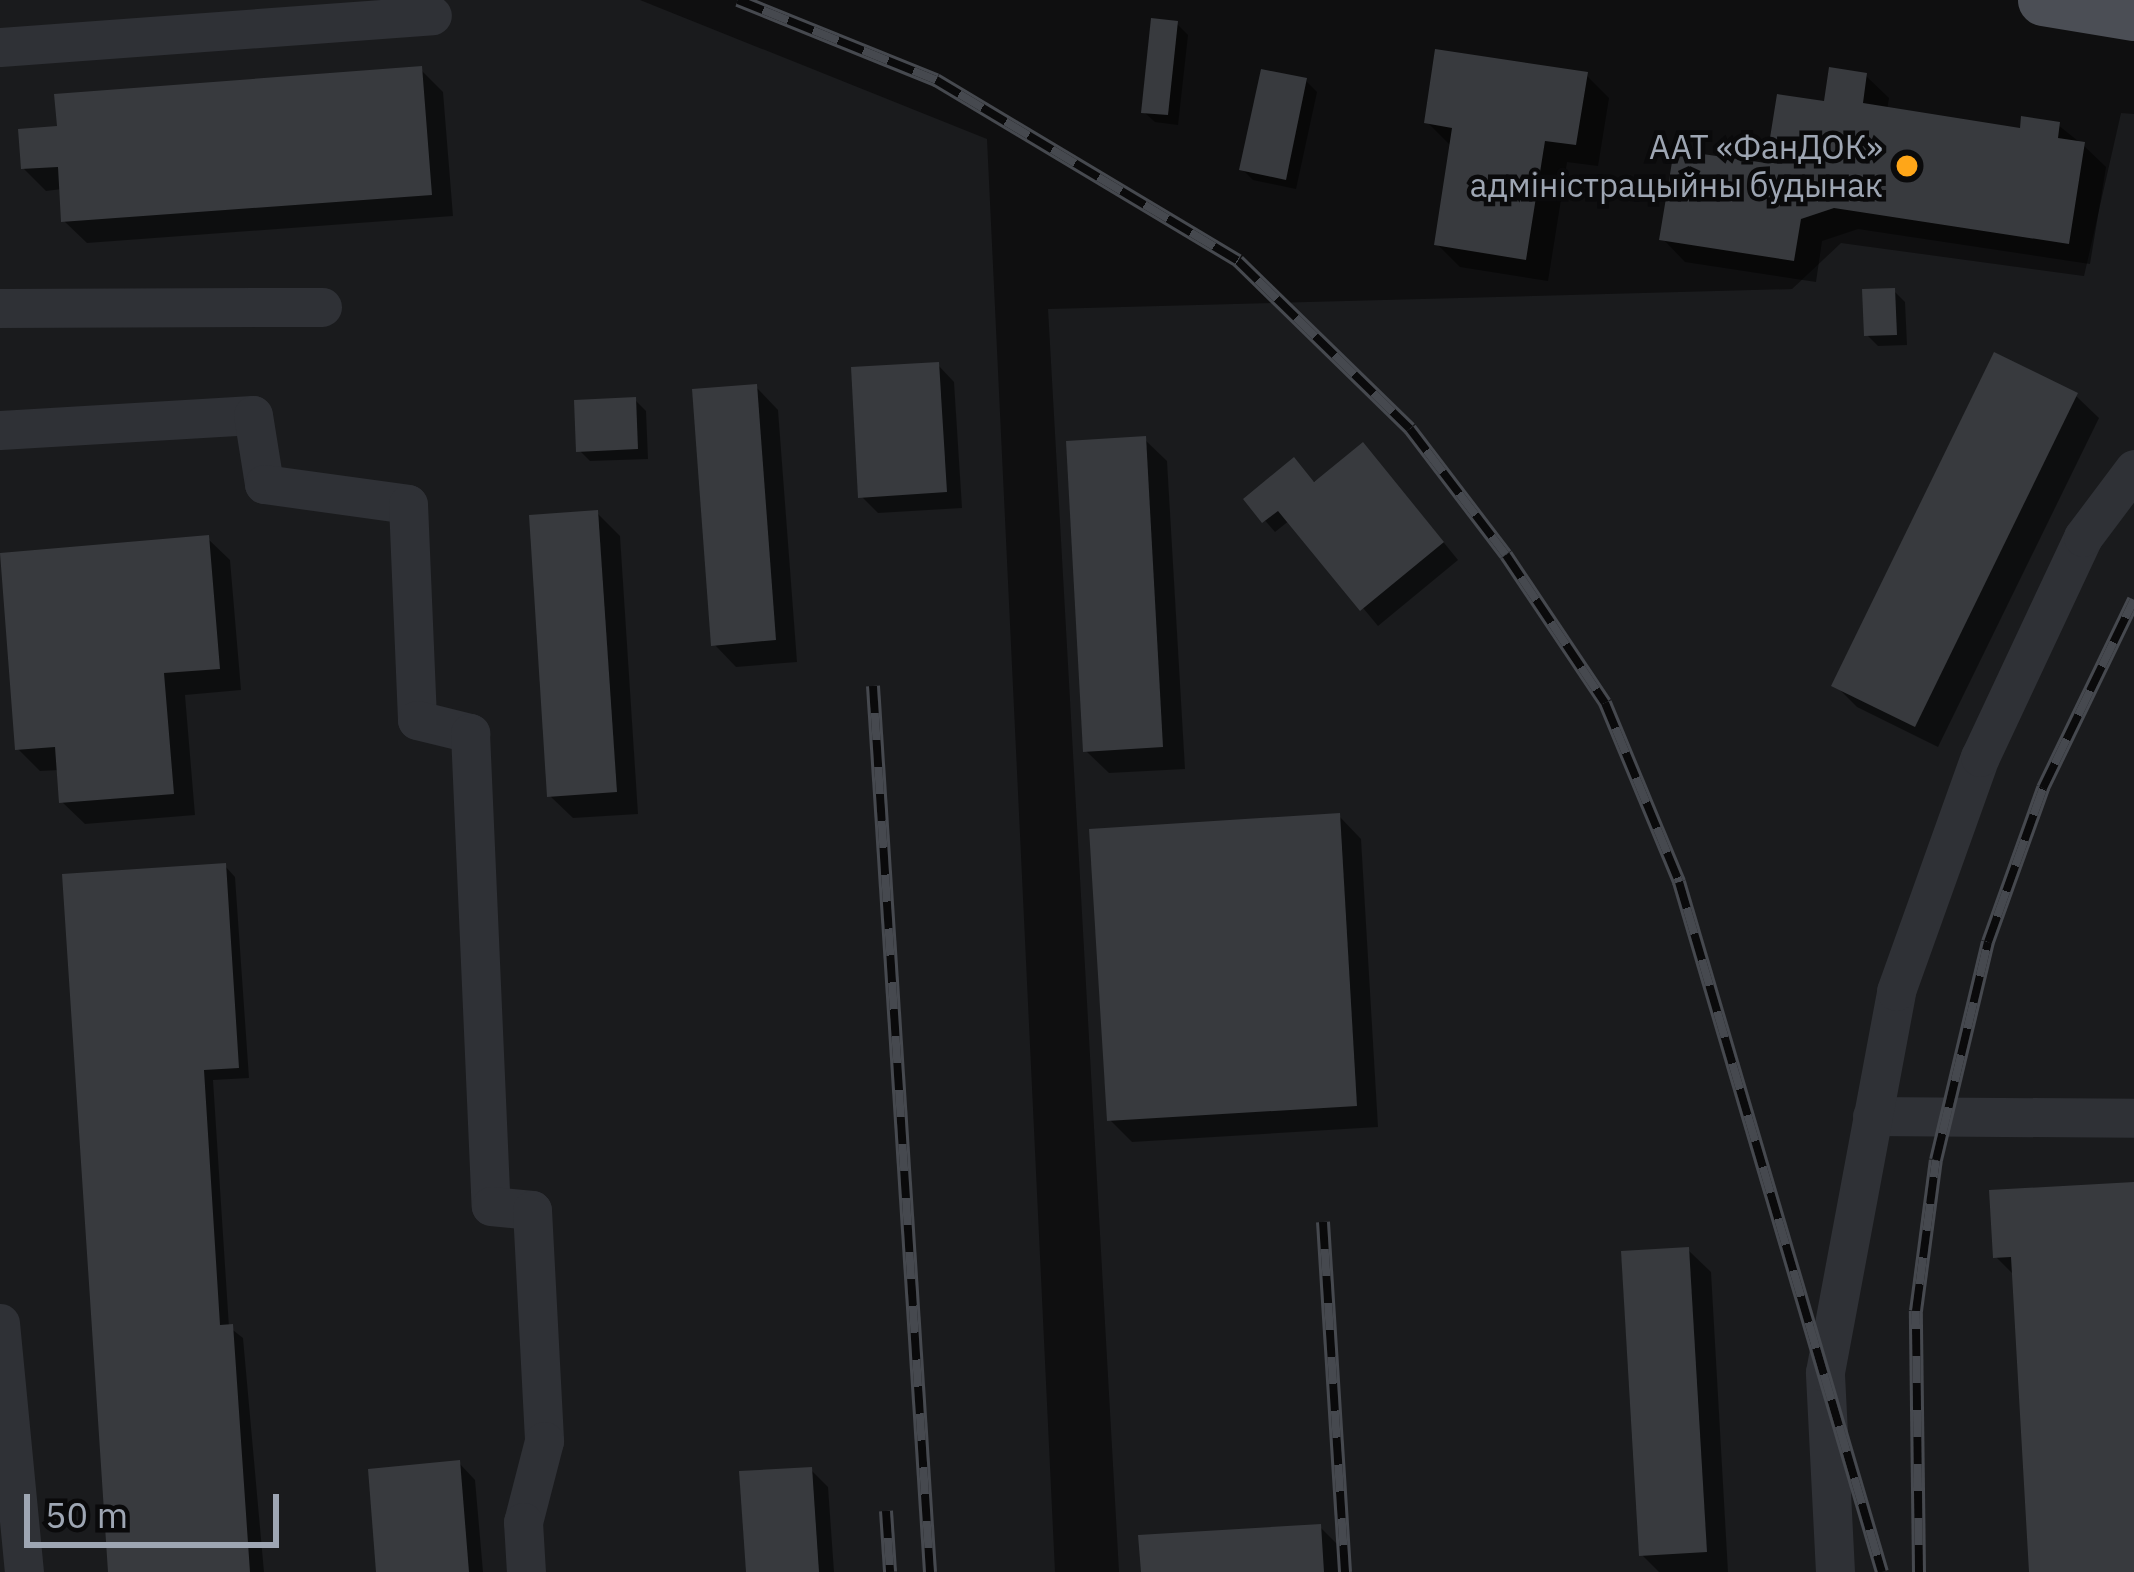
<!DOCTYPE html>
<html>
<head>
<meta charset="utf-8">
<style>
  body { margin:0 }
  #map { position:relative; width:2134px; height:1572px; overflow:hidden; background:#0f0f10; font-family:"IBM Plex Sans",sans-serif }
  div>[style] { position:absolute }
  .built>* { inset:0; background:#1a1b1d }
  .shadow>* { inset:0; background:#0007 }
  .building>* { inset:0; background:#383a3e }
  .minor>* { height:39px; margin:-19.5px; padding:0 19.5px; transform-origin:19.5px; border-radius:19.5px; background:#2f3136 }
  .major>* { height:51px; margin:-25.5px; padding:0 25.5px; transform-origin:25.5px; border-radius:25.5px; background:#4b4e55 }
  .rail>* { height:14px; margin-top:-7px; transform-origin:0; background:repeating-linear-gradient(90deg,#0a0a0b 0 27px,#46494f 0 54px); box-sizing:border-box; border-block:3px solid #46494f }
  .dots>* { width:33px; height:33px; translate:-50% -50%; box-sizing:border-box; border:6px solid #0a0a0b; border-radius:50% }
  span { translate:-50% -50%; white-space:nowrap; text-align:center; line-height:1.15; -webkit-text-stroke:9px #0a0a0b; paint-order:stroke }
  .poi-label { font-size:33px; color:#9ea6b3 }
  .right { translate:-100% -50%; text-align:right }
  .scale { position:absolute; left:24px; top:1494px; width:255px; height:54px; box-sizing:border-box; border:6px solid #9ea6b3; border-top:0; padding-left:15px; font-size:36px; line-height:42px; white-space:nowrap; color:#9ea6b3; -webkit-text-stroke:9px #0a0a0b; paint-order:stroke }
</style>
</head>
<body>
<div id="map">
  <div class="built">
    <div style="clip-path:polygon(0 0,640px 0,987px 139px,1055px 1572px,0 1572px)"></div>
    <div style="clip-path:polygon(2121px 113px,2134px 114px,2134px 1572px,1119px 1572px,1048px 309px,1792px 289px,1841px 243px,2084px 276px)"></div>
  </div>
  <div class="shadow">
    <div style="clip-path:polygon(1177px 24px,1188px 35px,1178px 125px,1155px 122px,1144px 112px)"></div>
    <div style="clip-path:polygon(421px 70px,443px 92px,453px 216px,87px 243px,64px 221px,62px 189px,46px 191px,23px 168px,60px 129px)"></div>
    <div style="clip-path:polygon(1586px 75px,1609px 98px,1598px 166px,1567px 162px,1548px 281px,1460px 267px,1437px 244px,1450px 145px,1427px 122px)"></div>
    <div style="clip-path:polygon(1866px 76px,1889px 98px,1887px 110px,2023px 131px,2058px 125px,2083px 145px,2106px 167px,2090px 264px,1858px 229px,1822px 241px,1816px 282px,1685px 262px,1663px 239px,1768px 167px)"></div>
    <div style="clip-path:polygon(1306px 81px,1317px 92px,1296px 189px,1253px 180px,1242px 169px)"></div>
    <div style="clip-path:polygon(1894px 291px,1905px 302px,1907px 345px,1878px 346px,1867px 335px)"></div>
    <div style="clip-path:polygon(938px 365px,954px 382px,962px 508px,878px 513px,861px 496px)"></div>
    <div style="clip-path:polygon(756px 387px,778px 410px,797px 662px,736px 667px,714px 644px)"></div>
    <div style="clip-path:polygon(2076px 396px,2099px 418px,1938px 747px,1857px 707px,1835px 685px)"></div>
    <div style="clip-path:polygon(635px 400px,646px 411px,648px 459px,590px 461px,579px 450px)"></div>
    <div style="clip-path:polygon(1144px 439px,1167px 461px,1185px 769px,1109px 773px,1086px 751px)"></div>
    <div style="clip-path:polygon(1379px 463px,1458px 560px,1378px 626px,1290px 520px,1275px 532px,1247px 500px)"></div>
    <div style="clip-path:polygon(597px 513px,620px 536px,638px 814px,573px 818px,550px 796px)"></div>
    <div style="clip-path:polygon(207px 538px,230px 560px,241px 690px,185px 695px,195px 815px,85px 824px,62px 802px,60px 770px,40px 771px,18px 749px)"></div>
    <div style="clip-path:polygon(1339px 816px,1361px 839px,1378px 1127px,1132px 1142px,1109px 1119px)"></div>
    <div style="clip-path:polygon(225px 866px,235px 877px,249px 1078px,213px 1080px,229px 1327px,243px 1338px,264px 1572px,111px 1572px)"></div>
    <div style="clip-path:polygon(2134px 1185px,2134px 1572px,2032px 1572px,2015px 1276px,1996px 1257px)"></div>
    <div style="clip-path:polygon(1688px 1250px,1711px 1272px,1728px 1572px,1659px 1572px,1642px 1555px)"></div>
    <div style="clip-path:polygon(459px 1463px,475px 1480px,483px 1572px,379px 1572px)"></div>
    <div style="clip-path:polygon(811px 1470px,828px 1487px,834px 1572px,749px 1572px)"></div>
    <div style="clip-path:polygon(1320px 1527px,1343px 1550px,1344px 1572px,1144px 1572px)"></div>
  </div>
  <div class="building">
    <div style="clip-path:polygon(1151px 18px,1178px 21px,1168px 115px,1141px 113px)"></div>
    <div style="clip-path:polygon(1435px 49px,1588px 72px,1576px 145px,1545px 141px,1526px 260px,1434px 245px,1452px 128px,1424px 123px)"></div>
    <div style="clip-path:polygon(422px 66px,432px 195px,61px 222px,58px 167px,21px 169px,18px 129px,57px 126px,54px 94px)"></div>
    <div style="clip-path:polygon(1829px 67px,1867px 73px,1863px 103px,2020px 128px,2021px 116px,2060px 122px,2058px 138px,2085px 142px,2069px 244px,1834px 208px,1801px 219px,1794px 261px,1659px 240px,1674px 150px,1766px 163px,1777px 94px,1824px 101px)"></div>
    <div style="clip-path:polygon(1261px 69px,1307px 78px,1286px 180px,1239px 170px)"></div>
    <div style="clip-path:polygon(1895px 288px,1897px 335px,1864px 336px,1862px 289px)"></div>
    <div style="clip-path:polygon(1994px 352px,2078px 393px,1915px 727px,1831px 686px)"></div>
    <div style="clip-path:polygon(939px 362px,947px 492px,858px 498px,851px 367px)"></div>
    <div style="clip-path:polygon(757px 384px,776px 640px,711px 646px,692px 389px)"></div>
    <div style="clip-path:polygon(636px 397px,638px 449px,576px 452px,574px 400px)"></div>
    <div style="clip-path:polygon(1146px 436px,1163px 747px,1083px 752px,1066px 441px)"></div>
    <div style="clip-path:polygon(1363px 442px,1444px 542px,1360px 611px,1278px 511px,1262px 523px,1243px 499px,1294px 457px,1314px 482px)"></div>
    <div style="clip-path:polygon(598px 510px,617px 792px,547px 797px,529px 515px)"></div>
    <div style="clip-path:polygon(209px 535px,220px 669px,164px 673px,174px 794px,59px 803px,55px 747px,15px 750px,0 553px)"></div>
    <div style="clip-path:polygon(1340px 813px,1357px 1106px,1107px 1121px,1089px 829px)"></div>
    <div style="clip-path:polygon(226px 863px,239px 1068px,204px 1070px,220px 1325px,233px 1324px,250px 1572px,108px 1572px,62px 874px)"></div>
    <div style="clip-path:polygon(2134px 1182px,2134px 1572px,2029px 1572px,2011px 1257px,1993px 1258px,1989px 1190px)"></div>
    <div style="clip-path:polygon(1689px 1247px,1707px 1552px,1639px 1556px,1621px 1251px)"></div>
    <div style="clip-path:polygon(460px 1460px,469px 1572px,376px 1572px,368px 1469px)"></div>
    <div style="clip-path:polygon(812px 1467px,819px 1572px,746px 1572px,739px 1471px)"></div>
    <div style="clip-path:polygon(1321px 1524px,1324px 1572px,1141px 1572px,1138px 1535px)"></div>
  </div>
  <div class="minor">
    <div style="left:0;top:47px;width:433px;rotate:-4.2deg"></div>
    <div style="left:0;top:308px;width:322px;rotate:-0.2deg"></div>
    <div style="left:0;top:430px;width:253px;rotate:-3.4deg"></div>
    <div style="left:253px;top:415px;width:70px;rotate:80.9deg"></div>
    <div style="left:264px;top:484px;width:145px;rotate:7.9deg"></div>
    <div style="left:408px;top:504px;width:216px;rotate:87.6deg"></div>
    <div style="left:417px;top:720px;width:55px;rotate:13.8deg"></div>
    <div style="left:470px;top:733px;width:473px;rotate:87.5deg"></div>
    <div style="left:491px;top:1206px;width:41px;rotate:5.6deg"></div>
    <div style="left:532px;top:1210px;width:231px;rotate:87deg"></div>
    <div style="left:544px;top:1441px;width:84px;rotate:104.5deg"></div>
    <div style="left:523px;top:1522px;width:50px;rotate:86.6deg"></div>
    <div style="left:1872px;top:1116px;width:262px;rotate:0.4deg"></div>
    <div style="left:0;top:1323px;width:250px;rotate:84.5deg"></div>
    <div style="left:1835px;top:1572px;width:200px;rotate:-92.9deg"></div>
    <div style="left:1825px;top:1372px;width:388px;rotate:-79.4deg"></div>
    <div style="left:1896px;top:991px;width:249px;rotate:-70.3deg"></div>
    <div style="left:1980px;top:757px;width:243px;rotate:-64.9deg"></div>
    <div style="left:2083px;top:537px;width:85px;rotate:-53.1deg"></div>
  </div>
  <div class="major">
    <div style="left:2043px;top:0;width:92px;rotate:9.4deg"></div>
  </div>
  <div class="rail">
    <div style="left:738px;top:0;width:214px;rotate:22deg"></div>
    <div style="left:936px;top:80px;width:352px;rotate:30.9deg"></div>
    <div style="left:1238px;top:261px;width:240px;rotate:44.3deg"></div>
    <div style="left:1410px;top:429px;width:158px;rotate:52.7deg"></div>
    <div style="left:1506px;top:555px;width:178px;rotate:56.2deg"></div>
    <div style="left:1605px;top:703px;width:194px;rotate:67.5deg"></div>
    <div style="left:1679px;top:882px;width:719px;rotate:73.61deg"></div>
    <div style="left:873px;top:686px;width:888px;rotate:86.32deg"></div>
    <div style="left:1323px;top:1222px;width:351px;rotate:86.4deg"></div>
    <div style="left:886px;top:1511px;width:61px;rotate:86.2deg"></div>
    <div style="left:1919px;top:1572px;width:261px;rotate:-90.7deg"></div>
    <div style="left:1916px;top:1311px;width:152px;rotate:-82.5deg"></div>
    <div style="left:1936px;top:1160px;width:224px;rotate:-76.6deg"></div>
    <div style="left:1988px;top:942px;width:164px;rotate:-70.3deg"></div>
    <div style="left:2043px;top:788px;width:209px;rotate:-64.2deg"></div>
  </div>
  <div class="dots">
    <div style="left:1907px;top:166px;background:#ffa618"></div>
  </div>
  <div class="poi-label">
    <span class="right" style="left:1883px;top:166px">ААТ «ФанДОК»<br>адміністрацыйны будынак</span>
  </div>
  <div class="scale">50 m</div>
</div>
</body>
</html>
